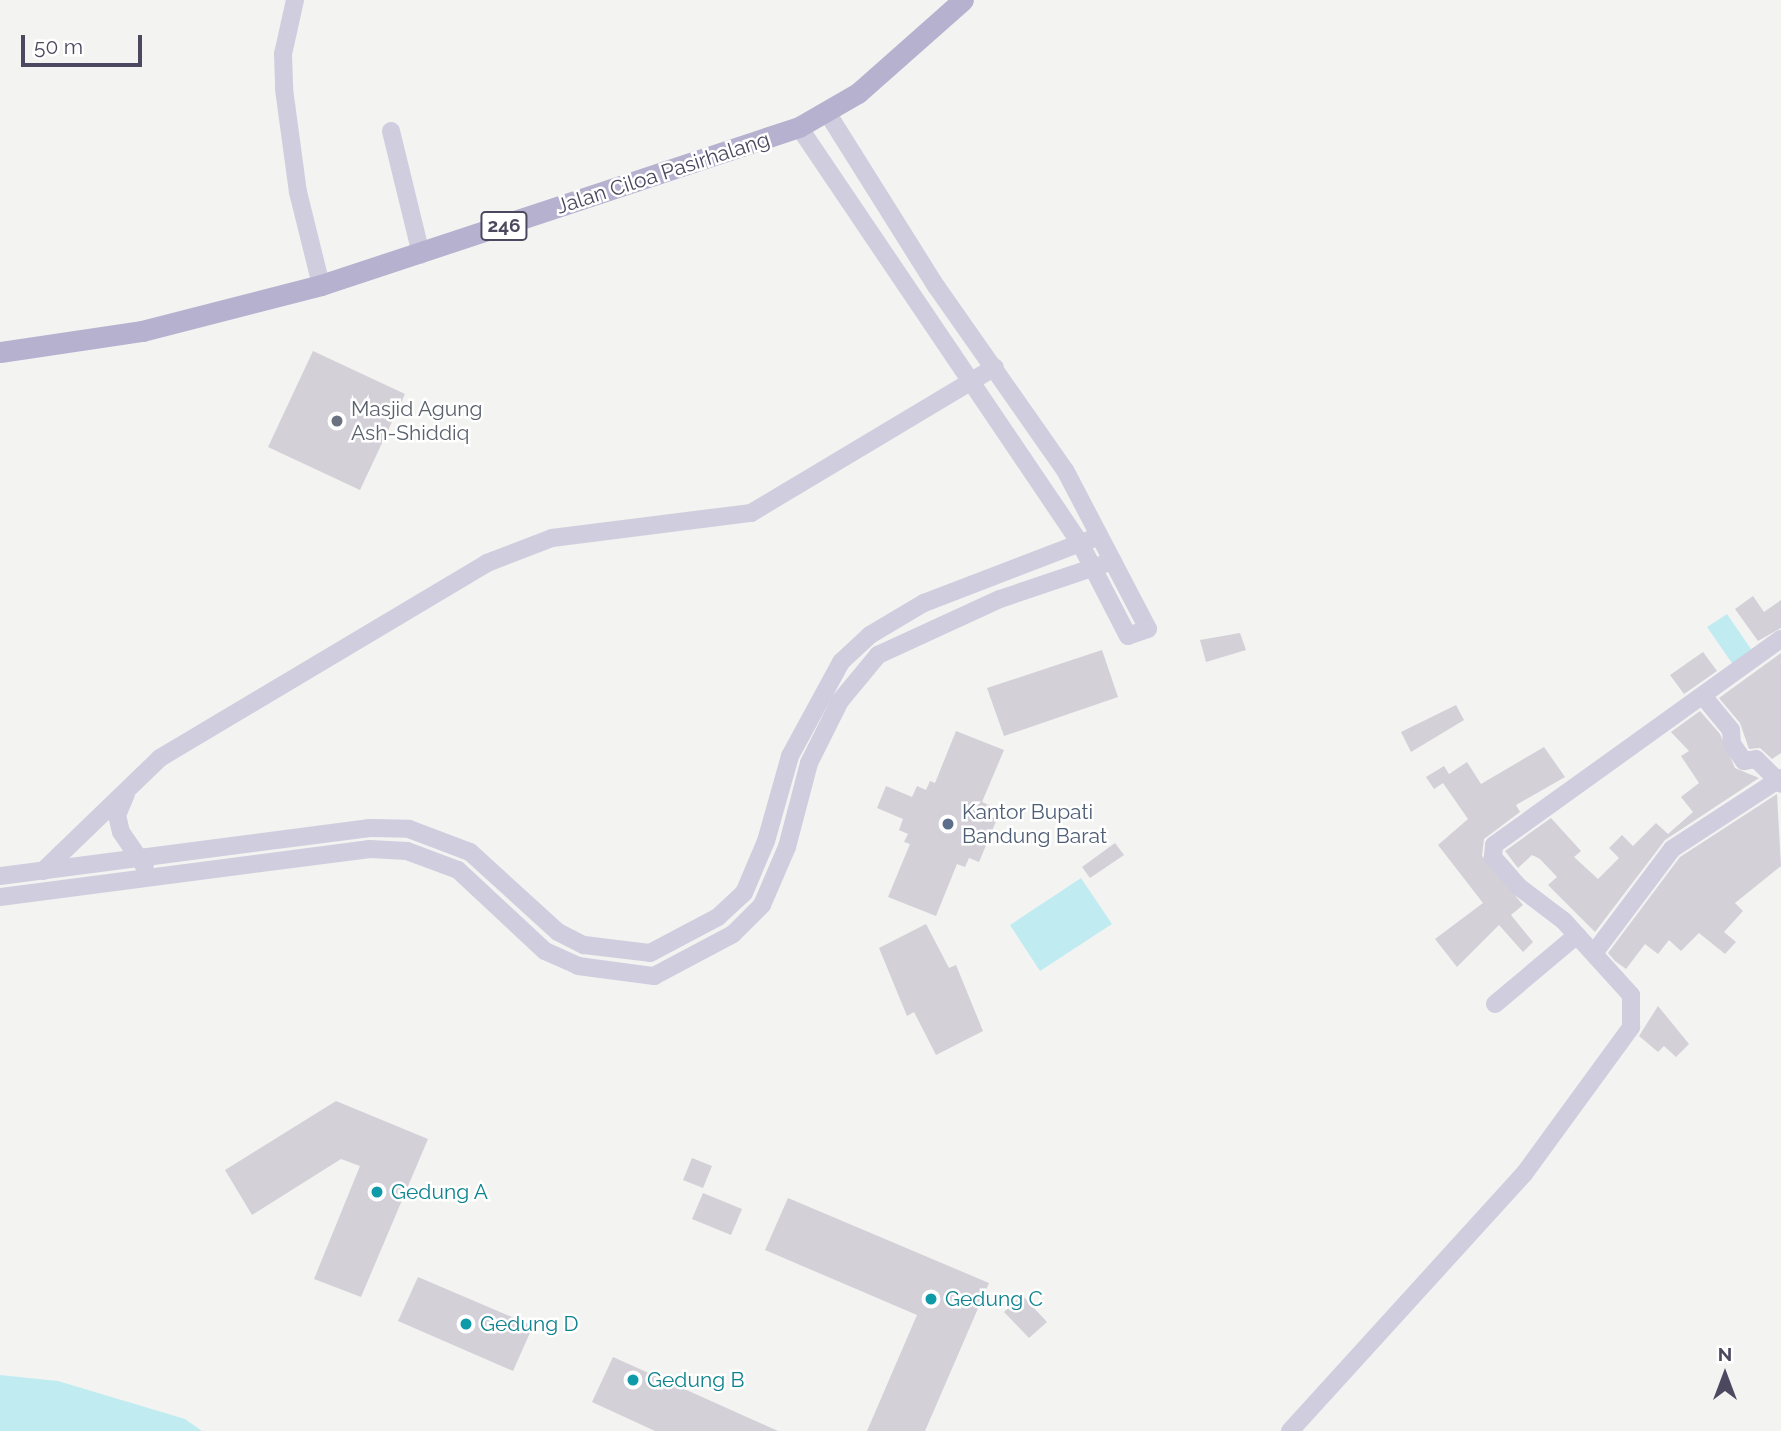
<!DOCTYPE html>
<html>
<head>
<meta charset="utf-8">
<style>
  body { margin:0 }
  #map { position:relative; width:1781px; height:1431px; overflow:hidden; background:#f3f3f1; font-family:Raleway,sans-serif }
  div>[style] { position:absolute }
  .green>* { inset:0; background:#c0ecf1 }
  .building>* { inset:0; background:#d3d0d8 }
  .minor>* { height:18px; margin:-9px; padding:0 9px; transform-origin:9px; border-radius:9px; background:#d0cdde }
  .major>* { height:21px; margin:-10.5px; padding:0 10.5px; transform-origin:10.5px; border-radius:10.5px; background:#b7b1d0 }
  .dots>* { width:19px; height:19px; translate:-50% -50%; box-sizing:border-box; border:4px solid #fff; border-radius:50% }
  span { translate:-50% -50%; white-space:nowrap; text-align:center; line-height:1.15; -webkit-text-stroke:5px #fff; paint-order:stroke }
  .shield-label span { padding:2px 5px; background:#fff; border:2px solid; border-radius:5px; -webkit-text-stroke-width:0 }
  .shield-label { font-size:19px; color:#4c485f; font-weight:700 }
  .street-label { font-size:21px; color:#4c485f }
  .worship-label { font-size:21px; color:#5b616d }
  .left { translate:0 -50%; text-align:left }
  .service-label { font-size:21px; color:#4e5e75 }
  .culture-label { font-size:21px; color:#0d838f }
  .north { position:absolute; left:1690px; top:1340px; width:70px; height:70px; -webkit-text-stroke:5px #fff; paint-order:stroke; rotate:0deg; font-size:19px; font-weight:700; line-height:28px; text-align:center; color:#4c485f }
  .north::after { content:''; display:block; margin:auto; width:24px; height:32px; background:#4c485f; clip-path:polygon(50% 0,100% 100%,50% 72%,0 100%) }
  .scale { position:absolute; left:21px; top:35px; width:121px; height:32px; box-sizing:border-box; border:4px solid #4c485f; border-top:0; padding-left:9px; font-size:21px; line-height:24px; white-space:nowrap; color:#4c485f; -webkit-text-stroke:5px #fff; paint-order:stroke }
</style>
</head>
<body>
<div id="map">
  <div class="green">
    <div style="clip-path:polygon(1727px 614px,1753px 652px,1734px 666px,1707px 627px)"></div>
    <div style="clip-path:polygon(1081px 878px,1112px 924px,1040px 971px,1010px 925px)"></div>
    <div style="clip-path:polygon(0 1375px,58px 1381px,185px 1419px,202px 1431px,0 1431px)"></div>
  </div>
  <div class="building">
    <div style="clip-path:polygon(313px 351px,405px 394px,360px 490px,268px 447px)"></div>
    <div style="clip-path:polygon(1753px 596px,1764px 612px,1781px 600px,1781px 628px,1758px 641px,1735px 609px)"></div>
    <div style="clip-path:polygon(1240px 633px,1246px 650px,1206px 662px,1200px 640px)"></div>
    <div style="clip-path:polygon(1102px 650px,1118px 697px,1004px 736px,987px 688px)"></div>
    <div style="clip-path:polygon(1703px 652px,1717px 671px,1684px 694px,1670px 675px)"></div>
    <div style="clip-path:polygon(1781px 653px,1781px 753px,1772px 759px,1760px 748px,1749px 749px,1740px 723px,1719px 698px)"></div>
    <div style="clip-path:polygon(1456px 705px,1464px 720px,1411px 752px,1401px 732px)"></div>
    <div style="clip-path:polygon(1700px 711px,1720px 734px,1735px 768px,1759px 778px,1665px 840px,1595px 932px,1548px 885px,1557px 877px,1540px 859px,1532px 855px,1518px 868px,1505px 851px,1551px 818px,1581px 851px,1574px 857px,1598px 879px,1619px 858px,1609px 848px,1622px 835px,1633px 846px,1656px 823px,1668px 834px,1693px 812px,1681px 797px,1699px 783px,1681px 756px,1689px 751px,1671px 732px)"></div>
    <div style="clip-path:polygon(956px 731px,1004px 750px,982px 802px,991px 806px,987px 815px,997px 819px,979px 862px,969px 858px,965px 867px,957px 864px,936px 916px,888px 897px,910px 844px,904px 842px,908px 834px,899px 830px,903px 819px,877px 808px,886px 786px,912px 797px,917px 786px,926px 790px,930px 781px,935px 783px)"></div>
    <div style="clip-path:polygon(1544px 747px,1565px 777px,1516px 805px,1520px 812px,1484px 839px,1482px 856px,1523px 905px,1511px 915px,1533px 942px,1523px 952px,1499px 925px,1457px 967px,1435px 939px,1483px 903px,1438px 845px,1468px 819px,1443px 783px,1434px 789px,1426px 777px,1444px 766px,1449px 774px,1467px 762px,1481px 784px)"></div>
    <div style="clip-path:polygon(1777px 794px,1781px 866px,1735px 903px,1743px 911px,1724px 932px,1736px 942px,1725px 954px,1699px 933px,1681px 951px,1669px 940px,1658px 954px,1645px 944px,1626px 969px,1615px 961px,1608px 953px,1680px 857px)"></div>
    <div style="clip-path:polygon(1115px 843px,1124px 855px,1090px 878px,1082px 867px)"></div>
    <div style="clip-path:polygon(926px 924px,949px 968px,956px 965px,983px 1031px,936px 1055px,914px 1012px,907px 1016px,879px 948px)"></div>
    <div style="clip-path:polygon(1658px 1006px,1689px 1044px,1676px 1057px,1664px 1046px,1658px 1052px,1639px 1036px)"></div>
    <div style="clip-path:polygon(336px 1101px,428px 1139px,361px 1297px,314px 1279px,360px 1166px,341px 1159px,252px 1215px,225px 1170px)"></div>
    <div style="clip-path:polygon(692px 1158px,712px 1166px,703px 1188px,683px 1180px)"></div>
    <div style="clip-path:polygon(703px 1193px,742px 1209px,731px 1235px,692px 1219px)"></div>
    <div style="clip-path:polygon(788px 1198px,989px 1283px,925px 1431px,867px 1431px,917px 1315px,765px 1250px)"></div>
    <div style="clip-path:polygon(418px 1277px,533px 1326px,513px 1371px,398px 1321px)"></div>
    <div style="clip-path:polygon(1022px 1295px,1047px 1322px,1029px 1338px,1004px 1312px)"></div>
    <div style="clip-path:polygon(613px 1357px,778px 1431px,655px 1431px,592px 1402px)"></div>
  </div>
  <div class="minor">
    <div style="left:295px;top:0;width:55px;rotate:102.5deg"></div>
    <div style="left:283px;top:54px;width:35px;rotate:88deg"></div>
    <div style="left:284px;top:89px;width:104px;rotate:82.3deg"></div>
    <div style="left:298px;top:192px;width:96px;rotate:76.1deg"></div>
    <div style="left:828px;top:114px;width:203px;rotate:57.9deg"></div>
    <div style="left:936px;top:286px;width:225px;rotate:55deg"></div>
    <div style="left:1065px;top:470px;width:179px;rotate:62.4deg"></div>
    <div style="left:1148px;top:629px;width:21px;rotate:161deg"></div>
    <div style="left:1128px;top:636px;width:105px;rotate:-117.3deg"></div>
    <div style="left:1080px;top:543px;width:19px;rotate:-18deg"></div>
    <div style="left:391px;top:131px;width:127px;rotate:76.3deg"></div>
    <div style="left:1703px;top:696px;width:44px;rotate:50.5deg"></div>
    <div style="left:1731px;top:730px;width:14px;rotate:86deg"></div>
    <div style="left:1732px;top:744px;width:21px;rotate:55deg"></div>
    <div style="left:1744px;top:761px;width:12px;rotate:-9deg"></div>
    <div style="left:1756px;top:759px;width:35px;rotate:45deg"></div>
    <div style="left:126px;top:794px;width:23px;rotate:113deg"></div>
    <div style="left:117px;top:815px;width:17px;rotate:77deg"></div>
    <div style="left:121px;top:832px;width:42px;rotate:55.6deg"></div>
    <div style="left:43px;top:871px;width:163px;rotate:-44deg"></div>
    <div style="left:160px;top:758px;width:381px;rotate:-30.8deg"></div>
    <div style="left:487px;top:563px;width:70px;rotate:-21deg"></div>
    <div style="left:552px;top:538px;width:201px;rotate:-7.2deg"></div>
    <div style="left:751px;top:513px;width:284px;rotate:-30.9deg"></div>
    <div style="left:0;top:876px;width:373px;rotate:-7.4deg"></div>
    <div style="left:370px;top:828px;width:39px;rotate:1deg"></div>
    <div style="left:409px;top:829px;width:65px;rotate:20.7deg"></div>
    <div style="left:470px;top:852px;width:119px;rotate:42.3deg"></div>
    <div style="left:558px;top:932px;width:29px;rotate:27deg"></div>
    <div style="left:584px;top:945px;width:66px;rotate:6.9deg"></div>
    <div style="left:650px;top:953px;width:77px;rotate:-27.9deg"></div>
    <div style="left:718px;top:917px;width:35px;rotate:-43deg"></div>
    <div style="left:744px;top:893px;width:56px;rotate:-67.1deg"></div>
    <div style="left:766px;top:841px;width:88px;rotate:-74.2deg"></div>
    <div style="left:790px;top:756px;width:107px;rotate:-61.5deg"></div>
    <div style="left:841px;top:662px;width:40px;rotate:-43deg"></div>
    <div style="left:870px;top:635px;width:63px;rotate:-30.7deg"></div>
    <div style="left:924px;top:603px;width:167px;rotate:-21deg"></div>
    <div style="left:1080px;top:543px;width:502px;rotate:-124.04deg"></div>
    <div style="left:0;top:897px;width:373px;rotate:-7.4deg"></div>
    <div style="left:370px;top:849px;width:37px;rotate:3deg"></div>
    <div style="left:407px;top:851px;width:54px;rotate:20.4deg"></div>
    <div style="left:458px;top:870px;width:119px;rotate:43deg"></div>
    <div style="left:545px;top:951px;width:36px;rotate:24deg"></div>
    <div style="left:578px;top:966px;width:77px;rotate:7.5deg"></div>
    <div style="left:654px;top:976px;width:89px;rotate:-28deg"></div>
    <div style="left:733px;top:934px;width:41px;rotate:-45deg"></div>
    <div style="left:762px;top:905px;width:63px;rotate:-66.7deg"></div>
    <div style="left:787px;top:847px;width:87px;rotate:-75.3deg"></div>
    <div style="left:809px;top:763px;width:69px;rotate:-63.4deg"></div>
    <div style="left:840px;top:701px;width:60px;rotate:-50.4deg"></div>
    <div style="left:878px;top:655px;width:134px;rotate:-24.7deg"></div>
    <div style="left:1000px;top:599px;width:119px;rotate:-18.6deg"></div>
    <div style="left:1594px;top:953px;width:130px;rotate:-53.1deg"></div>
    <div style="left:1672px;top:849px;width:130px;rotate:-33.1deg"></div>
    <div style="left:1495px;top:1004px;width:107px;rotate:-40.1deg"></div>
    <div style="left:1290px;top:1431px;width:348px;rotate:-47.7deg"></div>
    <div style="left:1524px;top:1174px;width:182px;rotate:-53.9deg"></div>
    <div style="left:1631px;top:1027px;width:32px;rotate:-90deg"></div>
    <div style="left:1631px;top:995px;width:100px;rotate:-132.2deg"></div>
    <div style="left:1564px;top:921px;width:56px;rotate:-142.9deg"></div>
    <div style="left:1519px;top:887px;width:40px;rotate:-131deg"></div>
    <div style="left:1493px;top:857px;width:12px;rotate:-85deg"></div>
    <div style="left:1494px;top:845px;width:353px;rotate:-35.7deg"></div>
  </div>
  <div class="major">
    <div style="left:0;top:352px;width:144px;rotate:-8.4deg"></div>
    <div style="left:142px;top:331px;width:185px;rotate:-14.4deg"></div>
    <div style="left:321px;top:285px;width:503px;rotate:-18.29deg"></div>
    <div style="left:799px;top:127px;width:68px;rotate:-30deg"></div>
    <div style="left:858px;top:93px;width:140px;rotate:-41.5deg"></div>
  </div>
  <div class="dots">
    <div style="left:337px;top:421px;background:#6b7280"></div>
    <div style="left:948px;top:824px;background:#5c6f8a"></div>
    <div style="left:377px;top:1192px;background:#0f9aa8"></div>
    <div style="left:931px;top:1299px;background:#0f9aa8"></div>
    <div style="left:466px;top:1324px;background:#0f9aa8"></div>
    <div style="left:633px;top:1380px;background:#0f9aa8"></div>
  </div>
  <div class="shield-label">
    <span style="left:504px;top:226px">246</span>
  </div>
  <div class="street-label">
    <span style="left:663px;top:173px;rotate:-18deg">Jalan Ciloa Pasirhalang</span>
  </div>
  <div class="worship-label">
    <span class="left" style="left:351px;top:421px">Masjid Agung<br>Ash-Shiddiq</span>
  </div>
  <div class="service-label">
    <span class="left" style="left:962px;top:824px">Kantor Bupati<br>Bandung Barat</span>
  </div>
  <div class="culture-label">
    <span class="left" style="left:391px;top:1192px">Gedung A</span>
    <span class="left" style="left:945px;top:1299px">Gedung C</span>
    <span class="left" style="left:480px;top:1324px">Gedung D</span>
    <span class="left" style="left:647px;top:1380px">Gedung B</span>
  </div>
  <div class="north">N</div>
  <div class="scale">50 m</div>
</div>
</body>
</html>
